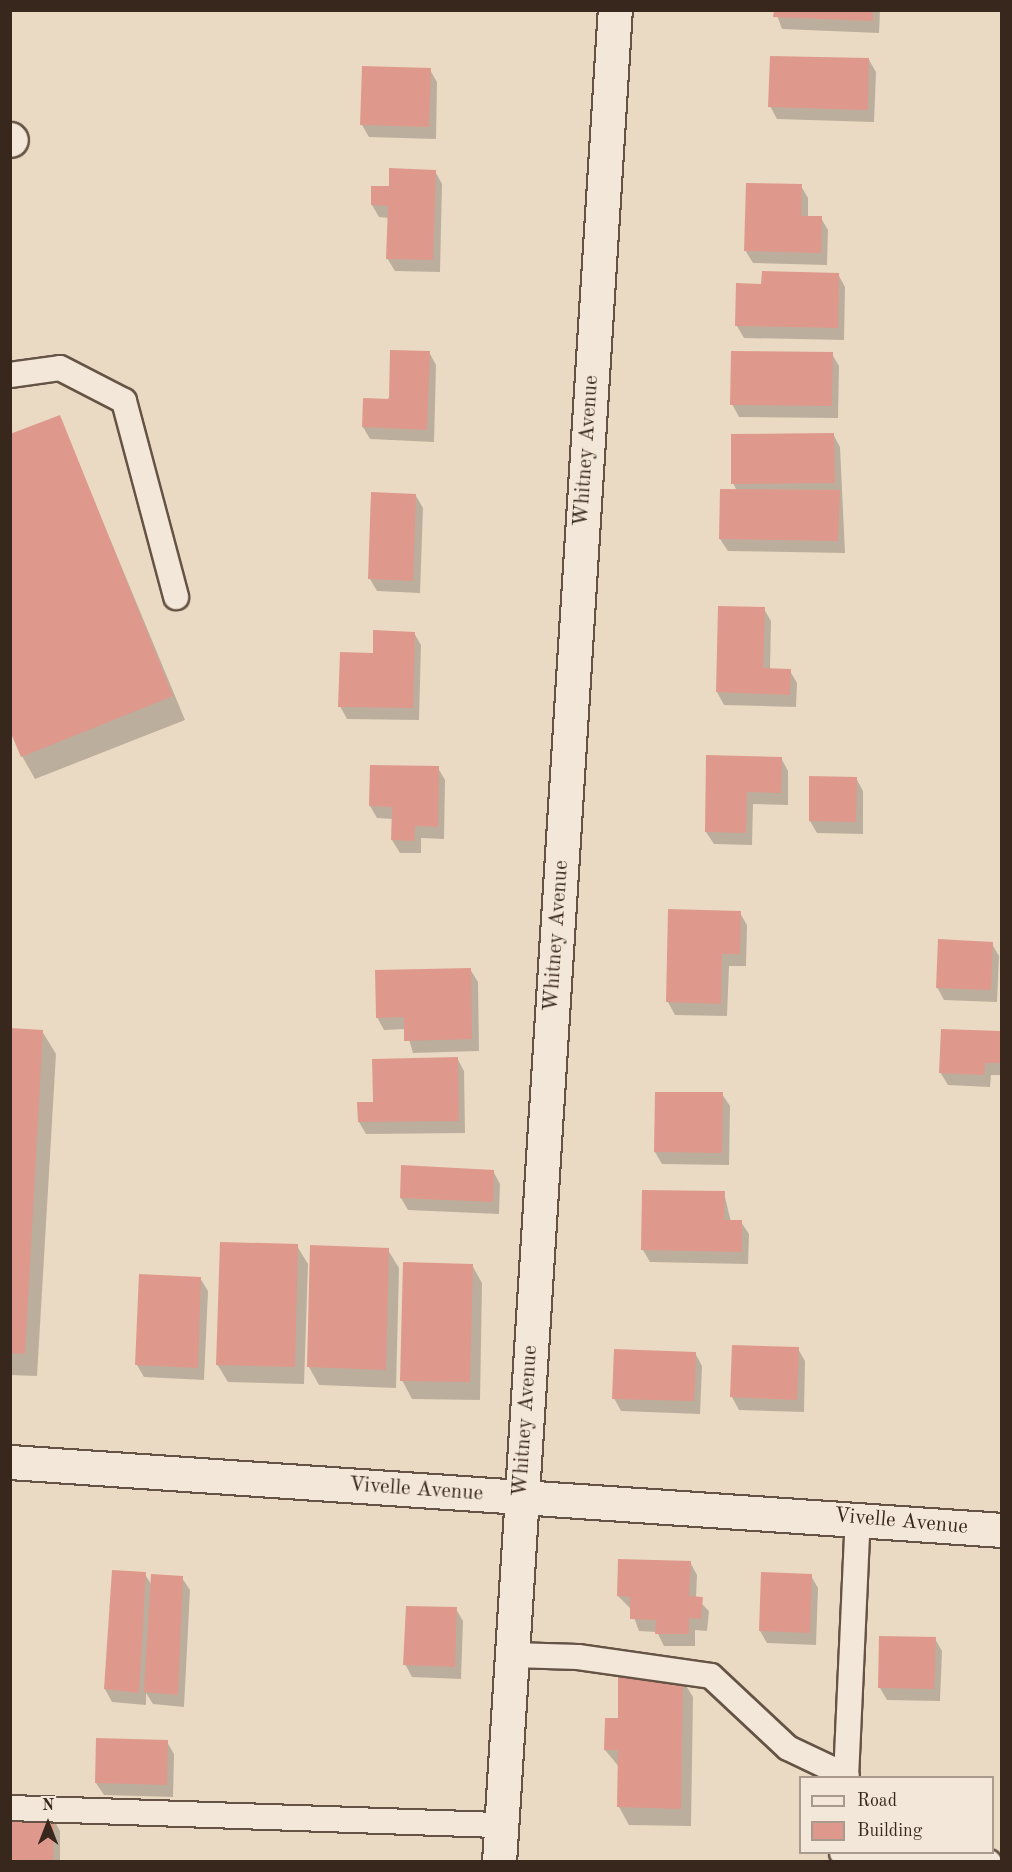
<!DOCTYPE html>
<html>
<head>
<meta charset="utf-8">
<style>
  body { margin:0 }
  #map { position:relative; width:1012px; height:1872px; overflow:hidden; background:#ebdac3; font-family:"Old Standard TT",serif }
  div>[style] { position:absolute }
  .shadow>* { inset:0; background:#0003 }
  .building>* { inset:0; background:#df998c }
  .roads { filter:drop-shadow(2px 0 #655446) drop-shadow(-2px 0 #655446) drop-shadow(0 2px #655446) drop-shadow(0 -2px #655446) }
  .service>* { height:24px; margin:-12px; padding:0 12px; transform-origin:12px; border-radius:12px; background:#f2e7d8 }
  .minor>* { height:33px; margin:-16.5px; padding:0 16.5px; transform-origin:16.5px; border-radius:16.5px; background:#f2e7d8 }
  span { translate:-50% -50%; white-space:nowrap; text-align:center; line-height:1.15; -webkit-text-stroke:4.5px #f2e7d8; paint-order:stroke }
  .street-label { font-size:21px; color:#38271d }
  .frame { position:absolute; inset:0; border:12px solid #38271d; pointer-events:none }
  .legend { position:absolute; left:799px; top:1776px; width:195px; height:78px; box-sizing:border-box; background:#f2e7d8; border:2px solid #a89a8d; margin:0; padding:8px 10px; list-style:none; font-size:18px; color:#38271d }
  .legend li { display:flex; align-items:center; gap:12px; height:30px }
  .legend b { width:30px; border:2px solid #a89a8d }
  .north { position:absolute; left:18px; top:1794px; width:60px; height:60px; -webkit-text-stroke:4px #f2e7d8; paint-order:stroke; rotate:0deg; font-size:16px; font-weight:700; line-height:24px; text-align:center; color:#38271d }
  .north::after { content:''; display:block; margin:auto; width:21px; height:27px; background:#38271d; clip-path:polygon(50% 0,100% 100%,50% 72%,0 100%) }
</style>
</head>
<body>
<div id="map">
  <div class="shadow">
    <div style="clip-path:polygon(775px 10px,880px 10px,879px 33px,782px 29px)"></div>
    <div style="clip-path:polygon(869px 60px,876px 72px,874px 122px,777px 119px,770px 106px)"></div>
    <div style="clip-path:polygon(430px 70px,437px 82px,436px 139px,369px 137px,362px 125px)"></div>
    <div style="clip-path:polygon(435px 171px,442px 184px,440px 272px,395px 271px,387px 258px,389px 218px,379px 217px,372px 205px,390px 188px)"></div>
    <div style="clip-path:polygon(801px 186px,808px 198px,808px 218px,821px 218px,828px 230px,827px 265px,753px 263px,745px 250px)"></div>
    <div style="clip-path:polygon(838px 274px,845px 287px,844px 340px,744px 338px,737px 326px,763px 286px)"></div>
    <div style="clip-path:polygon(429px 352px,436px 365px,434px 442px,370px 439px,363px 427px)"></div>
    <div style="clip-path:polygon(832px 354px,839px 366px,838px 418px,739px 417px,732px 404px)"></div>
    <div style="clip-path:polygon(59px 416px,185px 720px,35px 779px,22px 756px)"></div>
    <div style="clip-path:polygon(833px 434px,840px 447px,845px 553px,728px 551px,720px 539px,737px 491px,733px 483px)"></div>
    <div style="clip-path:polygon(416px 496px,423px 508px,420px 593px,377px 591px,370px 579px)"></div>
    <div style="clip-path:polygon(720px 608px,764px 609px,771px 621px,770px 670px,790px 671px,797px 683px,796px 707px,724px 705px,717px 692px)"></div>
    <div style="clip-path:polygon(414px 633px,421px 645px,419px 720px,347px 719px,340px 706px,374px 655px)"></div>
    <div style="clip-path:polygon(781px 758px,788px 771px,788px 805px,753px 804px,752px 845px,714px 844px,706px 832px)"></div>
    <div style="clip-path:polygon(438px 768px,445px 780px,444px 839px,421px 838px,421px 853px,400px 853px,392px 840px,393px 819px,377px 818px,370px 806px)"></div>
    <div style="clip-path:polygon(856px 778px,863px 791px,863px 834px,817px 833px,810px 821px)"></div>
    <div style="clip-path:polygon(740px 913px,747px 925px,746px 966px,729px 966px,727px 1016px,675px 1015px,668px 1002px)"></div>
    <div style="clip-path:polygon(992px 944px,999px 956px,997px 1002px,944px 1000px,937px 987px)"></div>
    <div style="clip-path:polygon(470px 969px,478px 982px,479px 1051px,413px 1053px,406px 1029px,384px 1030px,377px 1017px)"></div>
    <div style="clip-path:polygon(10px 1029px,42px 1031px,56px 1054px,37px 1376px,10px 1375px)"></div>
    <div style="clip-path:polygon(1002px 1033px,1002px 1075px,991px 1075px,990px 1087px,948px 1085px,940px 1072px)"></div>
    <div style="clip-path:polygon(457px 1058px,464px 1071px,465px 1133px,366px 1134px,359px 1122px,375px 1104px)"></div>
    <div style="clip-path:polygon(656px 1093px,722px 1094px,730px 1106px,729px 1165px,662px 1164px,655px 1152px)"></div>
    <div style="clip-path:polygon(493px 1171px,500px 1184px,499px 1214px,408px 1210px,401px 1198px)"></div>
    <div style="clip-path:polygon(724px 1193px,731px 1222px,741px 1222px,749px 1234px,748px 1264px,650px 1262px,643px 1250px)"></div>
    <div style="clip-path:polygon(297px 1246px,308px 1264px,304px 1384px,228px 1382px,217px 1364px)"></div>
    <div style="clip-path:polygon(388px 1250px,399px 1268px,396px 1388px,319px 1385px,309px 1367px)"></div>
    <div style="clip-path:polygon(472px 1265px,482px 1283px,480px 1400px,412px 1399px,402px 1380px)"></div>
    <div style="clip-path:polygon(200px 1278px,208px 1291px,204px 1380px,144px 1377px,137px 1365px)"></div>
    <div style="clip-path:polygon(733px 1346px,798px 1349px,805px 1361px,804px 1412px,739px 1410px,732px 1397px)"></div>
    <div style="clip-path:polygon(695px 1353px,702px 1366px,700px 1414px,621px 1411px,614px 1398px)"></div>
    <div style="clip-path:polygon(690px 1562px,697px 1575px,696px 1598px,709px 1611px,707px 1631px,695px 1630px,695px 1646px,664px 1646px,657px 1632px,639px 1631px,631px 1609px,618px 1596px)"></div>
    <div style="clip-path:polygon(145px 1574px,152px 1586px,182px 1578px,190px 1590px,184px 1707px,153px 1704px,146px 1693px,146px 1705px,112px 1702px,105px 1689px)"></div>
    <div style="clip-path:polygon(811px 1576px,818px 1588px,816px 1645px,767px 1643px,760px 1631px)"></div>
    <div style="clip-path:polygon(456px 1609px,463px 1621px,461px 1679px,412px 1677px,405px 1664px)"></div>
    <div style="clip-path:polygon(935px 1639px,942px 1651px,940px 1701px,887px 1700px,880px 1688px)"></div>
    <div style="clip-path:polygon(682px 1679px,693px 1697px,691px 1826px,629px 1825px,619px 1807px,620px 1768px,605px 1750px,619px 1720px)"></div>
    <div style="clip-path:polygon(167px 1742px,174px 1754px,173px 1797px,104px 1795px,96px 1783px)"></div>
    <div style="clip-path:polygon(53px 1818px,60px 1831px,60px 1862px,10px 1862px)"></div>
  </div>
  <div class="building">
    <div style="clip-path:polygon(774px 10px,873px 10px,873px 21px,773px 17px)"></div>
    <div style="clip-path:polygon(770px 56px,869px 58px,868px 110px,768px 107px)"></div>
    <div style="clip-path:polygon(362px 66px,431px 68px,429px 127px,360px 125px)"></div>
    <div style="clip-path:polygon(389px 168px,436px 170px,433px 260px,386px 259px,388px 206px,371px 205px,371px 186px,389px 186px)"></div>
    <div style="clip-path:polygon(746px 183px,802px 184px,801px 216px,822px 216px,821px 253px,744px 251px)"></div>
    <div style="clip-path:polygon(762px 271px,839px 273px,838px 328px,735px 326px,736px 283px,761px 284px)"></div>
    <div style="clip-path:polygon(390px 350px,430px 351px,427px 430px,362px 427px,363px 398px,389px 399px)"></div>
    <div style="clip-path:polygon(731px 351px,833px 352px,832px 406px,730px 405px)"></div>
    <div style="clip-path:polygon(60px 415px,173px 696px,21px 757px,10px 731px,10px 434px)"></div>
    <div style="clip-path:polygon(834px 433px,835px 483px,731px 484px,731px 434px)"></div>
    <div style="clip-path:polygon(720px 489px,840px 490px,838px 541px,719px 539px)"></div>
    <div style="clip-path:polygon(371px 492px,416px 494px,413px 581px,368px 579px)"></div>
    <div style="clip-path:polygon(718px 606px,765px 607px,763px 668px,791px 669px,790px 695px,716px 692px)"></div>
    <div style="clip-path:polygon(373px 630px,415px 632px,413px 708px,338px 707px,340px 652px,373px 653px)"></div>
    <div style="clip-path:polygon(706px 755px,782px 757px,781px 793px,747px 792px,746px 833px,705px 832px)"></div>
    <div style="clip-path:polygon(370px 765px,439px 766px,438px 827px,415px 826px,414px 841px,391px 840px,392px 807px,369px 806px)"></div>
    <div style="clip-path:polygon(809px 776px,857px 777px,856px 822px,809px 821px)"></div>
    <div style="clip-path:polygon(668px 909px,741px 911px,740px 954px,722px 954px,721px 1004px,666px 1002px)"></div>
    <div style="clip-path:polygon(938px 939px,993px 942px,991px 990px,936px 988px)"></div>
    <div style="clip-path:polygon(471px 968px,472px 1039px,404px 1041px,404px 1017px,376px 1018px,375px 970px)"></div>
    <div style="clip-path:polygon(10px 1028px,43px 1030px,25px 1354px,10px 1353px)"></div>
    <div style="clip-path:polygon(941px 1029px,1002px 1031px,1002px 1063px,985px 1063px,984px 1075px,939px 1073px)"></div>
    <div style="clip-path:polygon(458px 1057px,459px 1121px,358px 1122px,357px 1102px,373px 1102px,372px 1059px)"></div>
    <div style="clip-path:polygon(655px 1092px,723px 1092px,722px 1153px,654px 1152px)"></div>
    <div style="clip-path:polygon(401px 1165px,494px 1170px,493px 1202px,400px 1198px)"></div>
    <div style="clip-path:polygon(642px 1190px,725px 1191px,724px 1220px,742px 1220px,742px 1252px,641px 1250px)"></div>
    <div style="clip-path:polygon(220px 1242px,298px 1244px,295px 1367px,216px 1365px)"></div>
    <div style="clip-path:polygon(310px 1245px,389px 1248px,386px 1370px,307px 1367px)"></div>
    <div style="clip-path:polygon(403px 1262px,473px 1264px,470px 1382px,400px 1381px)"></div>
    <div style="clip-path:polygon(139px 1274px,201px 1277px,198px 1368px,135px 1365px)"></div>
    <div style="clip-path:polygon(732px 1345px,799px 1347px,797px 1400px,730px 1397px)"></div>
    <div style="clip-path:polygon(614px 1349px,696px 1352px,694px 1401px,612px 1399px)"></div>
    <div style="clip-path:polygon(618px 1559px,691px 1561px,689px 1596px,703px 1597px,701px 1619px,689px 1618px,689px 1634px,655px 1634px,656px 1620px,630px 1619px,630px 1597px,617px 1596px)"></div>
    <div style="clip-path:polygon(112px 1570px,146px 1572px,139px 1693px,104px 1689px)"></div>
    <div style="clip-path:polygon(761px 1572px,812px 1574px,810px 1633px,759px 1631px)"></div>
    <div style="clip-path:polygon(151px 1574px,183px 1576px,178px 1695px,144px 1692px)"></div>
    <div style="clip-path:polygon(406px 1606px,457px 1607px,455px 1667px,403px 1665px)"></div>
    <div style="clip-path:polygon(879px 1636px,936px 1637px,934px 1689px,878px 1688px)"></div>
    <div style="clip-path:polygon(618px 1677px,683px 1677px,681px 1809px,617px 1807px,618px 1750px,604px 1750px,605px 1718px,618px 1718px)"></div>
    <div style="clip-path:polygon(96px 1738px,168px 1740px,167px 1785px,95px 1783px)"></div>
    <div style="clip-path:polygon(10px 1815px,54px 1817px,53px 1862px,10px 1862px)"></div>
  </div>
  <div class="roads">
    <div class="service">
      <div style="left:10px;top:375px;width:50px;rotate:-8deg"></div>
      <div style="left:60px;top:368px;width:72px;rotate:27.3deg"></div>
      <div style="left:124px;top:401px;width:203px;rotate:75.1deg"></div>
      <div style="left:513px;top:1655px;width:65px;rotate:1.8deg"></div>
      <div style="left:578px;top:1657px;width:134px;rotate:8.1deg"></div>
      <div style="left:711px;top:1676px;width:105px;rotate:43.1deg"></div>
      <div style="left:788px;top:1748px;width:65px;rotate:25.4deg"></div>
      <div style="left:846px;top:1778px;width:260px;rotate:-87.4deg"></div>
      <div style="left:10px;top:1808px;width:492px;rotate:2deg"></div>
      <div style="left:842px;top:1853px;width:147px;rotate:3.5deg"></div>
    </div>
    <div class="minor">
      <div style="left:10px;top:139px;width:1px;rotate:45deg"></div>
      <div style="left:10px;top:1462px;width:994px;rotate:3.92deg"></div>
      <div style="left:499px;top:1862px;width:1856px;rotate:-86.42deg"></div>
    </div>
  </div>
  <div class="street-label">
    <span style="left:587px;top:451px;rotate:-86deg">Whitney Avenue</span>
    <span style="left:557px;top:936px;rotate:-86deg">Whitney Avenue</span>
    <span style="left:526px;top:1421px;rotate:-86deg">Whitney Avenue</span>
    <span style="left:416px;top:1490px;rotate:4deg">Vivelle Avenue</span>
    <span style="left:901px;top:1522px;rotate:5deg">Vivelle Avenue</span>
  </div>
  <div class="frame"></div>
  <ul class="legend">
  <li><b style="height:8px;background:#f2e7d8"></b>Road</li>
  <li><b style="height:16px;background:#df998c"></b>Building</li>
  </ul>
  <div class="north">N</div>
</div>
</body>
</html>
